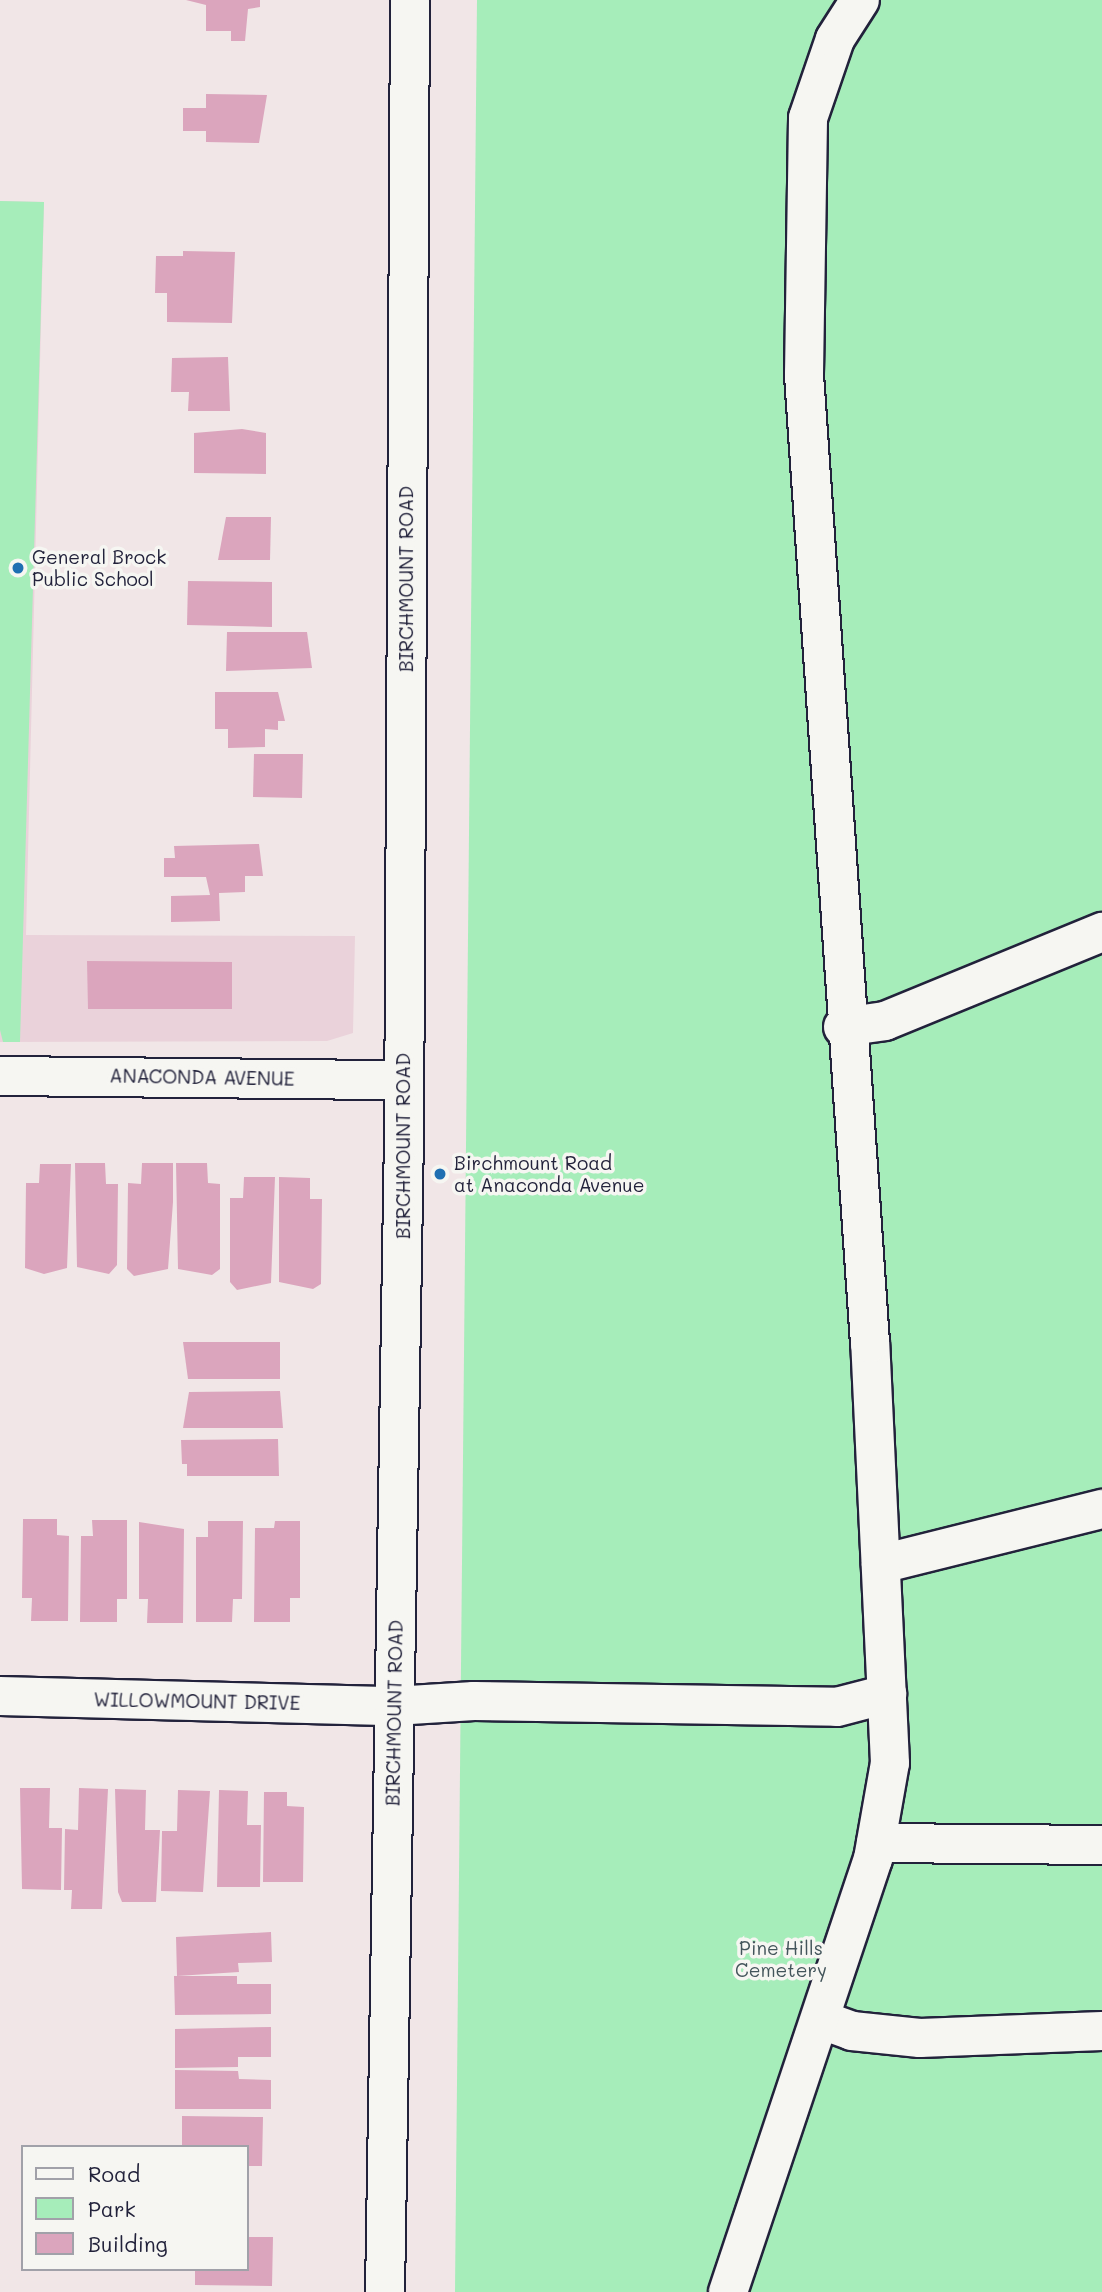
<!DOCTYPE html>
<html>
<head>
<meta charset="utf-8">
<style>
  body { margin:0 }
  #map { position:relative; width:1102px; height:2292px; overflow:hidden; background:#f1e6e7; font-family:Mali,sans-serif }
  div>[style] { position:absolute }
  .built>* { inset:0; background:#ead2da }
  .green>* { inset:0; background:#a6edba }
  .building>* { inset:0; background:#dba5bd }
  .roads { filter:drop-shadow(2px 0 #22223b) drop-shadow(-2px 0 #22223b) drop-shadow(0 2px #22223b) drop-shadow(0 -2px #22223b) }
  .minor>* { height:38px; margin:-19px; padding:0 19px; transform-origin:19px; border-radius:19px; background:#f6f6f2 }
  .major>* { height:38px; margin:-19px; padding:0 19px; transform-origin:19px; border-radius:19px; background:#f6f6f2 }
  .dots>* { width:19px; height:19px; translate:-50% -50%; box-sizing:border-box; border:4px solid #f6f6f2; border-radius:50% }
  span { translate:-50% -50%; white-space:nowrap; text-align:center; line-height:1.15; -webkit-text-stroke:7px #f6f6f2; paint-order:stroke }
  .poi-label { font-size:19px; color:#22223b }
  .left { translate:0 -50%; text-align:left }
  .street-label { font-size:19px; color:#22223b }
  .park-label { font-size:19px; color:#43555b }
  .legend { position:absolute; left:21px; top:2145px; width:228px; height:126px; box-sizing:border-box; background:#f6f6f2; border:2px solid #a1a1a9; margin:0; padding:9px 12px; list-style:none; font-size:21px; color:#22223b }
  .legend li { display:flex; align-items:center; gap:14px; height:35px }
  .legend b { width:35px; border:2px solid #a1a1a9 }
</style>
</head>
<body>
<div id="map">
  <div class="built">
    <div style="clip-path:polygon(0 201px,44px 202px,26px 935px,355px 936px,353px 1033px,327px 1041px,0 1042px)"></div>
  </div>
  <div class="green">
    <div style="clip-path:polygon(477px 0,1102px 0,1102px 2292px,455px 2292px)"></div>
    <div style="clip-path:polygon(0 201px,44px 202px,20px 1042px,3px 1042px,0 1030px)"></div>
  </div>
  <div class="building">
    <div style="clip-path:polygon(186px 0,260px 0,260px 7px,248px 9px,245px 41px,231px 41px,231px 31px,206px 31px,206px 5px)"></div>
    <div style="clip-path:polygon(206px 94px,267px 95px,259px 143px,206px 142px,206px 131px,183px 131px,183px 108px,206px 108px)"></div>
    <div style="clip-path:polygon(183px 251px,235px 252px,232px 323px,167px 322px,167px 293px,155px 293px,156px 256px,183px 256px)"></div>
    <div style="clip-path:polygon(228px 357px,230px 411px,188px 411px,189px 392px,171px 392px,172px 358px)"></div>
    <div style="clip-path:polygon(242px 429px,266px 433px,266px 474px,194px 473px,194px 433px)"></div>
    <div style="clip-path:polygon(226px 517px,271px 517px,270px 560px,218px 560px)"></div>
    <div style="clip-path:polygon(188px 581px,272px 582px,272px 627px,187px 625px)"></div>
    <div style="clip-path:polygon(227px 632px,307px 632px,312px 668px,226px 671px)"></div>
    <div style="clip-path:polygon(215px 692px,278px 692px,285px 721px,278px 721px,278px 730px,265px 729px,265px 747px,228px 748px,228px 729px,215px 729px)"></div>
    <div style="clip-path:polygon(254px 754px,303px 754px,302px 798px,253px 797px)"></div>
    <div style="clip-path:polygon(259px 844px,263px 876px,245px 876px,245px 892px,219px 893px,220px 921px,171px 922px,171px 896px,210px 895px,206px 877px,164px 877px,164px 858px,175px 858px,174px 846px)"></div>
    <div style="clip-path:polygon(87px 961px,232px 962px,232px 1009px,88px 1009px)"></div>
    <div style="clip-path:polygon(75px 1163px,105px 1163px,106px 1184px,118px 1184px,117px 1265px,109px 1274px,77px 1267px)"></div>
    <div style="clip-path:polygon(142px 1163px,173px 1163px,173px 1202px,168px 1269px,134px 1276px,127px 1269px,128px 1183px,141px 1184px)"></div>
    <div style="clip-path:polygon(176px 1163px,207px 1163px,208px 1183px,220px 1184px,220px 1269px,212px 1275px,178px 1269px)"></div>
    <div style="clip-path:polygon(40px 1164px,71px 1164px,67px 1268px,44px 1274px,25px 1268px,26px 1183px,39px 1183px)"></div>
    <div style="clip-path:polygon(244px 1177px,275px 1177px,271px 1283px,237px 1290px,230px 1282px,230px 1198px,243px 1198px)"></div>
    <div style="clip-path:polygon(279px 1177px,310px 1178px,310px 1199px,322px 1199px,321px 1284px,313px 1289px,279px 1282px)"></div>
    <div style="clip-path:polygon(183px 1342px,280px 1342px,280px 1379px,188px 1379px)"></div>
    <div style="clip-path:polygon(280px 1391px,283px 1428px,183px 1428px,189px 1392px)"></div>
    <div style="clip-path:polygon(278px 1439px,279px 1476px,187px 1476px,187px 1464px,182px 1464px,181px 1440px)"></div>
    <div style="clip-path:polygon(23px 1519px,57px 1519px,57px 1535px,69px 1536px,68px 1621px,31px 1621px,32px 1598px,22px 1598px)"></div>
    <div style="clip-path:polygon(92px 1520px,127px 1520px,127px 1599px,117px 1599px,117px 1622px,80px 1622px,81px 1536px,93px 1536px)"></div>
    <div style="clip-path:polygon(208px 1521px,243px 1521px,242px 1599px,233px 1599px,232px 1622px,196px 1622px,196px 1537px,208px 1537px)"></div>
    <div style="clip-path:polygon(275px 1521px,300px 1521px,300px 1598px,290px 1598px,290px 1622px,254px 1622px,255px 1528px,274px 1528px)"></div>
    <div style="clip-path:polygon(139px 1522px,184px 1529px,183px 1623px,147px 1623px,148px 1599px,139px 1599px)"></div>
    <div style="clip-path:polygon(20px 1788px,50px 1788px,49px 1828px,62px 1828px,61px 1890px,22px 1889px)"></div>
    <div style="clip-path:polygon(79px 1788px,108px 1789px,102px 1909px,71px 1909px,72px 1890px,64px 1890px,65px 1829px,78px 1830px)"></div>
    <div style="clip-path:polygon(115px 1789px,146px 1790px,145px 1830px,160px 1830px,156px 1902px,122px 1902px,118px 1892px)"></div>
    <div style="clip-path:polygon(178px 1790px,210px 1791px,203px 1892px,161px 1891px,162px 1831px,177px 1831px)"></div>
    <div style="clip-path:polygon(219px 1790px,248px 1791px,247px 1825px,261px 1825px,260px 1887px,217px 1887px)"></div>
    <div style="clip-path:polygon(264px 1792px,287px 1792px,287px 1806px,304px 1807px,303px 1882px,263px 1882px)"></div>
    <div style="clip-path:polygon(271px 1932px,272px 1962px,238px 1963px,239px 1972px,177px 1976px,176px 1937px)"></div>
    <div style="clip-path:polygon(174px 1976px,237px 1976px,237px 1984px,271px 1984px,271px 2014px,175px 2015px)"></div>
    <div style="clip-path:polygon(271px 2027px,271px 2057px,238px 2057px,238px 2067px,175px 2068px,175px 2029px)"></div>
    <div style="clip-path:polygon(175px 2070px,238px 2071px,239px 2079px,271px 2080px,271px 2109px,175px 2109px)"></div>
    <div style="clip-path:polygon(182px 2116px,263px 2117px,262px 2166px,247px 2166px,247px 2147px,182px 2147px)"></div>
    <div style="clip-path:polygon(247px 2237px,273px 2237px,272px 2286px,195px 2285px,195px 2269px,247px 2269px)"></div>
  </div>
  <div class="roads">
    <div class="minor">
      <div style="left:843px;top:1027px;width:42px;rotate:-8.1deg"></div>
      <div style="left:885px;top:1021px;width:235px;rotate:-22.3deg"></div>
      <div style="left:0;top:1076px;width:404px;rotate:0.6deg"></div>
      <div style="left:881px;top:1564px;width:228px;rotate:-14deg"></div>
      <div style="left:0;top:1696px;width:394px;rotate:1.5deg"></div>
      <div style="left:394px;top:1706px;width:80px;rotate:-3.6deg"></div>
      <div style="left:474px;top:1701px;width:363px;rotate:0.9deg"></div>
      <div style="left:837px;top:1707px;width:52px;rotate:-14.6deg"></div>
      <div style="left:876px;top:1843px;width:226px;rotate:0.5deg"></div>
      <div style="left:822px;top:2020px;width:32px;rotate:20deg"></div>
      <div style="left:852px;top:2031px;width:68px;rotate:5.9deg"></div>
      <div style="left:920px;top:2038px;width:182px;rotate:-2.2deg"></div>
      <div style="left:728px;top:2292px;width:457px;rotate:-71.5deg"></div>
      <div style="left:873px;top:1859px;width:97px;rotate:-80deg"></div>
      <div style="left:890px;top:1763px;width:420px;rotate:-92.7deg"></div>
      <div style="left:870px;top:1343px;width:971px;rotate:-93.9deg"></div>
      <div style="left:804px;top:374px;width:256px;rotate:-89.1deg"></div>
      <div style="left:808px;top:118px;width:83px;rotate:-71.1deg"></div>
      <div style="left:835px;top:39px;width:46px;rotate:-57.3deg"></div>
    </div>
    <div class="major">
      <div style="left:385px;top:2292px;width:1152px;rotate:-89.06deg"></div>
      <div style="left:404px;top:1140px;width:1140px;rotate:-89.7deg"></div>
    </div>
  </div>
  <div class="dots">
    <div style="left:18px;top:568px;background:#1f6fb2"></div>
    <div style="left:440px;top:1174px;background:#1f6fb2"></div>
  </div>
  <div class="poi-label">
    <span class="left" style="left:32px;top:568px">General Brock<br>Public School</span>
    <span class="left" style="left:454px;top:1174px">Birchmount Road<br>at Anaconda Avenue</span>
  </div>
  <div class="street-label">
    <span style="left:406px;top:579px;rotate:-90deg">BIRCHMOUNT ROAD</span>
    <span style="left:202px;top:1077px;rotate:1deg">ANACONDA AVENUE</span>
    <span style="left:403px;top:1146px;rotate:-90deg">BIRCHMOUNT ROAD</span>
    <span style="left:197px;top:1701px;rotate:1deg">WILLOWMOUNT DRIVE</span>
    <span style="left:394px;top:1713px;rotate:-89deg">BIRCHMOUNT ROAD</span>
  </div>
  <div class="park-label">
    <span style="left:781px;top:1959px">Pine Hills<br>Cemetery</span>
  </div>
  <ul class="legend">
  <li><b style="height:9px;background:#f6f6f2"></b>Road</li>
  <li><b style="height:19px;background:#a6edba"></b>Park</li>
  <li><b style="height:19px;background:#dba5bd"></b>Building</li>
  </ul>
</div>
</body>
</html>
